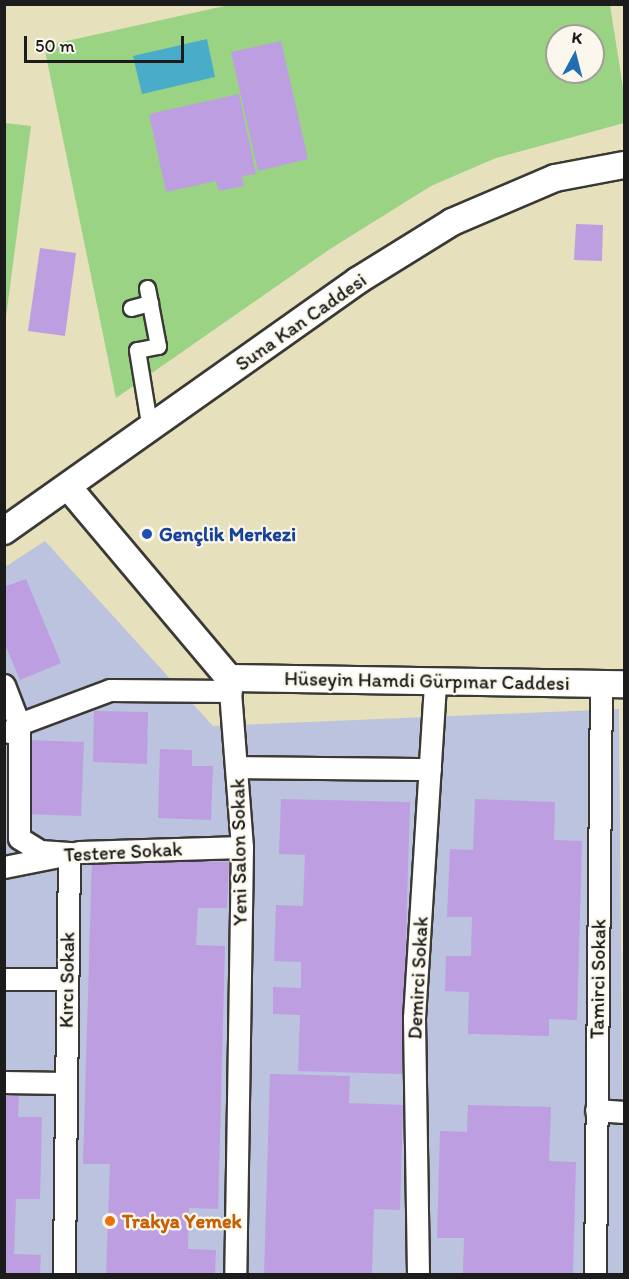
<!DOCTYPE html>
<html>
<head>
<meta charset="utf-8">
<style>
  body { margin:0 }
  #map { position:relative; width:629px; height:1279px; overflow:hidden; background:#e7e0bd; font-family:Itim,sans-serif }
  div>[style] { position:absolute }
  .industrial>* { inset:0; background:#bcc3de }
  .green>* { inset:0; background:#9bd385 }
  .water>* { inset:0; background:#49acc9 }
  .building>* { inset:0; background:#bd9ee0 }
  .roads { filter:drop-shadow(2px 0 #3a3934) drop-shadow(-2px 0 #3a3934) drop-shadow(0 2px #3a3934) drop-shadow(0 -2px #3a3934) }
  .pedestrian>* { height:15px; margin:-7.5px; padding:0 7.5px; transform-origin:7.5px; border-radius:7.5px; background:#fff }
  .minor>* { height:21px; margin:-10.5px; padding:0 10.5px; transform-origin:10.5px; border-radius:10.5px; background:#fff }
  .tertiary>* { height:26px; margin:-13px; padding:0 13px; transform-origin:13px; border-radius:13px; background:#fff }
  .dots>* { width:16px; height:16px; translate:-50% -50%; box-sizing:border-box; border:3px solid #fbf7ec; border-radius:50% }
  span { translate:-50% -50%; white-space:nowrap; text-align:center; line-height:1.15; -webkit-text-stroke:4.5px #fbf7ec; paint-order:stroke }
  .street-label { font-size:20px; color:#1c1c1c }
  .transit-label { font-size:20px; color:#164399; font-weight:700 }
  .left { translate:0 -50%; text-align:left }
  .food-label { font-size:20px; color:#c56008; font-weight:700 }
  .frame { position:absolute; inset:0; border:6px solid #1c1c1c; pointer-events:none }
  .north { position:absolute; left:545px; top:24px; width:60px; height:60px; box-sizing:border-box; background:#fbf7ec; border:2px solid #a29f99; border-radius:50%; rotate:7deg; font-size:16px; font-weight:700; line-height:24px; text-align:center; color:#1c1c1c }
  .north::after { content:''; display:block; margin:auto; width:21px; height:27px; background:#1f6fb2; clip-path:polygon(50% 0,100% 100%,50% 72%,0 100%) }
  .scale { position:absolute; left:24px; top:36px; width:160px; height:27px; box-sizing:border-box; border:3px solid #1c1c1c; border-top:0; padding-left:8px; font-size:18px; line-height:21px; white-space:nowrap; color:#1c1c1c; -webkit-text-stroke:4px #fbf7ec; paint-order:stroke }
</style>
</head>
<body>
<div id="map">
  <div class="industrial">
    <div style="clip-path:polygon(45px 541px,213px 726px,619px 709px,624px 1274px,5px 1274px,5px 567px)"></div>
  </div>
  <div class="green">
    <div style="clip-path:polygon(evenodd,229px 5px,610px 5px,624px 94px,624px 123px,496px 158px,431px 186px,330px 249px,116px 398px,44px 46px,229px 5px,557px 36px,593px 36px,593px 72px,557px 72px,557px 36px)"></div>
    <div style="clip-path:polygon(5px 123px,31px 126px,5px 325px,4px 123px)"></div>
  </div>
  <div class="water">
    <div style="clip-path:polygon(207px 39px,215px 77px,142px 94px,133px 56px)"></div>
  </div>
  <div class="building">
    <div style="clip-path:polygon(281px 41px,308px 159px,258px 171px,231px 52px)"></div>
    <div style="clip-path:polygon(239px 94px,256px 174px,242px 176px,244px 186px,238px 187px,219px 191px,216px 181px,166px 192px,149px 114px)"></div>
    <div style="clip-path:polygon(576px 224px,603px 225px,602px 261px,574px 260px)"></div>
    <div style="clip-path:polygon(40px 248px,76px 253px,65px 336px,28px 331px)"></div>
    <div style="clip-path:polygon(26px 579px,61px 663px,20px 680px,4px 642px,4px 587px)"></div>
    <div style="clip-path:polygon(94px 711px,148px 712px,147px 764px,93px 762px)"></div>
    <div style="clip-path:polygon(29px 740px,84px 742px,81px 816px,26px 814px)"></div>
    <div style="clip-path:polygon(160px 749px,192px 750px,192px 766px,213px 766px,211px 820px,158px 818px)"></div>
    <div style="clip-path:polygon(281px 799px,410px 802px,402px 1074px,298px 1071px,300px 1015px,273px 1014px,273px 987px,301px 988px,301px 962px,274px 961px,276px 905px,303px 906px,305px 855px,279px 854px)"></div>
    <div style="clip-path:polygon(475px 799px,555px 802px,554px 840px,582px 841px,577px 1020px,549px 1019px,549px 1036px,468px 1034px,469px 992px,445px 991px,446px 956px,471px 956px,472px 917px,447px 917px,450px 849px,473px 850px)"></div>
    <div style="clip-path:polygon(92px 858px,229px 862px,227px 908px,198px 908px,196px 945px,225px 946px,221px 1100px,218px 1209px,189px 1208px,188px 1249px,216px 1250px,215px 1274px,106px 1274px,110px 1164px,83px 1164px)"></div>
    <div style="clip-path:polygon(270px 1074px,350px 1076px,349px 1103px,403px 1105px,400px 1210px,374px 1209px,372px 1274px,264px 1274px)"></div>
    <div style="clip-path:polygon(4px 1089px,19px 1090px,18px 1117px,42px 1117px,40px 1199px,16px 1199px,14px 1254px,41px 1255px,40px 1274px,4px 1274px)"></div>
    <div style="clip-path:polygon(468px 1105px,551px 1107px,549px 1161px,576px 1162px,573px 1274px,463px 1274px,464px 1238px,437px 1238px,440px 1131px,467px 1132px)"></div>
  </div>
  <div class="roads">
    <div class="pedestrian">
      <div style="left:147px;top:288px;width:59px;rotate:79.3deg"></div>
      <div style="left:158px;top:346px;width:21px;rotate:169deg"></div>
      <div style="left:137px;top:350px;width:80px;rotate:80.7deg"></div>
      <div style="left:131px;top:308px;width:20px;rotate:-15deg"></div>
    </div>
    <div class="minor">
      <div style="left:229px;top:678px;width:169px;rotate:85.6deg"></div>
      <div style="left:242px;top:847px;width:427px;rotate:90.9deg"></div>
      <div style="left:4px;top:685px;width:42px;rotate:69deg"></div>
      <div style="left:19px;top:724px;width:114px;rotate:90deg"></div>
      <div style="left:19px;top:838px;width:25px;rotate:32deg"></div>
      <div style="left:40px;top:851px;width:29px;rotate:4deg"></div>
      <div style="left:69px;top:853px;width:421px;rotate:90.7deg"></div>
      <div style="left:9px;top:732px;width:13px;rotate:-39deg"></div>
      <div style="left:19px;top:724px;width:97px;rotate:-20.5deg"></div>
      <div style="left:110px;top:690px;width:121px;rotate:0.5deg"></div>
      <div style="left:237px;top:767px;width:193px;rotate:0.6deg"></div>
      <div style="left:4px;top:867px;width:77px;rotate:-11.2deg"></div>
      <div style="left:80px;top:852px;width:162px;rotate:-1.8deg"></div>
      <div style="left:4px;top:979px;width:63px"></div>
      <div style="left:4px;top:1082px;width:61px;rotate:0.9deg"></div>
      <div style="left:596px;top:1110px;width:28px;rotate:4deg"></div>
      <div style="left:418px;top:1274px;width:256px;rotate:-90.9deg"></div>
      <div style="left:414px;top:1018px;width:338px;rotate:-86.4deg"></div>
      <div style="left:595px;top:1274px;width:590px;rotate:-89.42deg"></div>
    </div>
    <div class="tertiary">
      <div style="left:69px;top:488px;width:248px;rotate:49.9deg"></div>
      <div style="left:229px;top:678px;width:395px;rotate:0.9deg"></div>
      <div style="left:4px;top:531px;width:433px;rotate:-35.3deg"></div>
      <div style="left:357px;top:281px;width:112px;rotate:-31.8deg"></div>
      <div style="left:452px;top:222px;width:112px;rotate:-23.1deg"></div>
      <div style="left:555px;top:178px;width:70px;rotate:-10.7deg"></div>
    </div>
  </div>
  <div class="dots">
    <div style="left:147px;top:534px;background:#1a4fb4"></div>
    <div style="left:110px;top:1221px;background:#e8710a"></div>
  </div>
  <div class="street-label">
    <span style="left:301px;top:322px;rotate:-35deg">Suna Kan Caddesi</span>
    <span style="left:427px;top:681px;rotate:1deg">Hüseyin Hamdi Gürpınar Caddesi</span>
    <span style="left:123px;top:852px;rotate:-3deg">Testere Sokak</span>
    <span style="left:239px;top:852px;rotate:-91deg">Yeni Salon Sokak</span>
    <span style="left:418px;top:978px;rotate:-87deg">Demirci Sokak</span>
    <span style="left:598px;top:979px;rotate:-89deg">Tamirci Sokak</span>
    <span style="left:67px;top:980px;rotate:-89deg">Kırcı Sokak</span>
  </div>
  <div class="transit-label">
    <span class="left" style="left:159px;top:534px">Gençlik Merkezi</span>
  </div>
  <div class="food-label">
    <span class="left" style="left:122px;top:1221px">Trakya Yemek</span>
  </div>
  <div class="frame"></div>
  <div class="north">K</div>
  <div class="scale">50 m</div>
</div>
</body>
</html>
